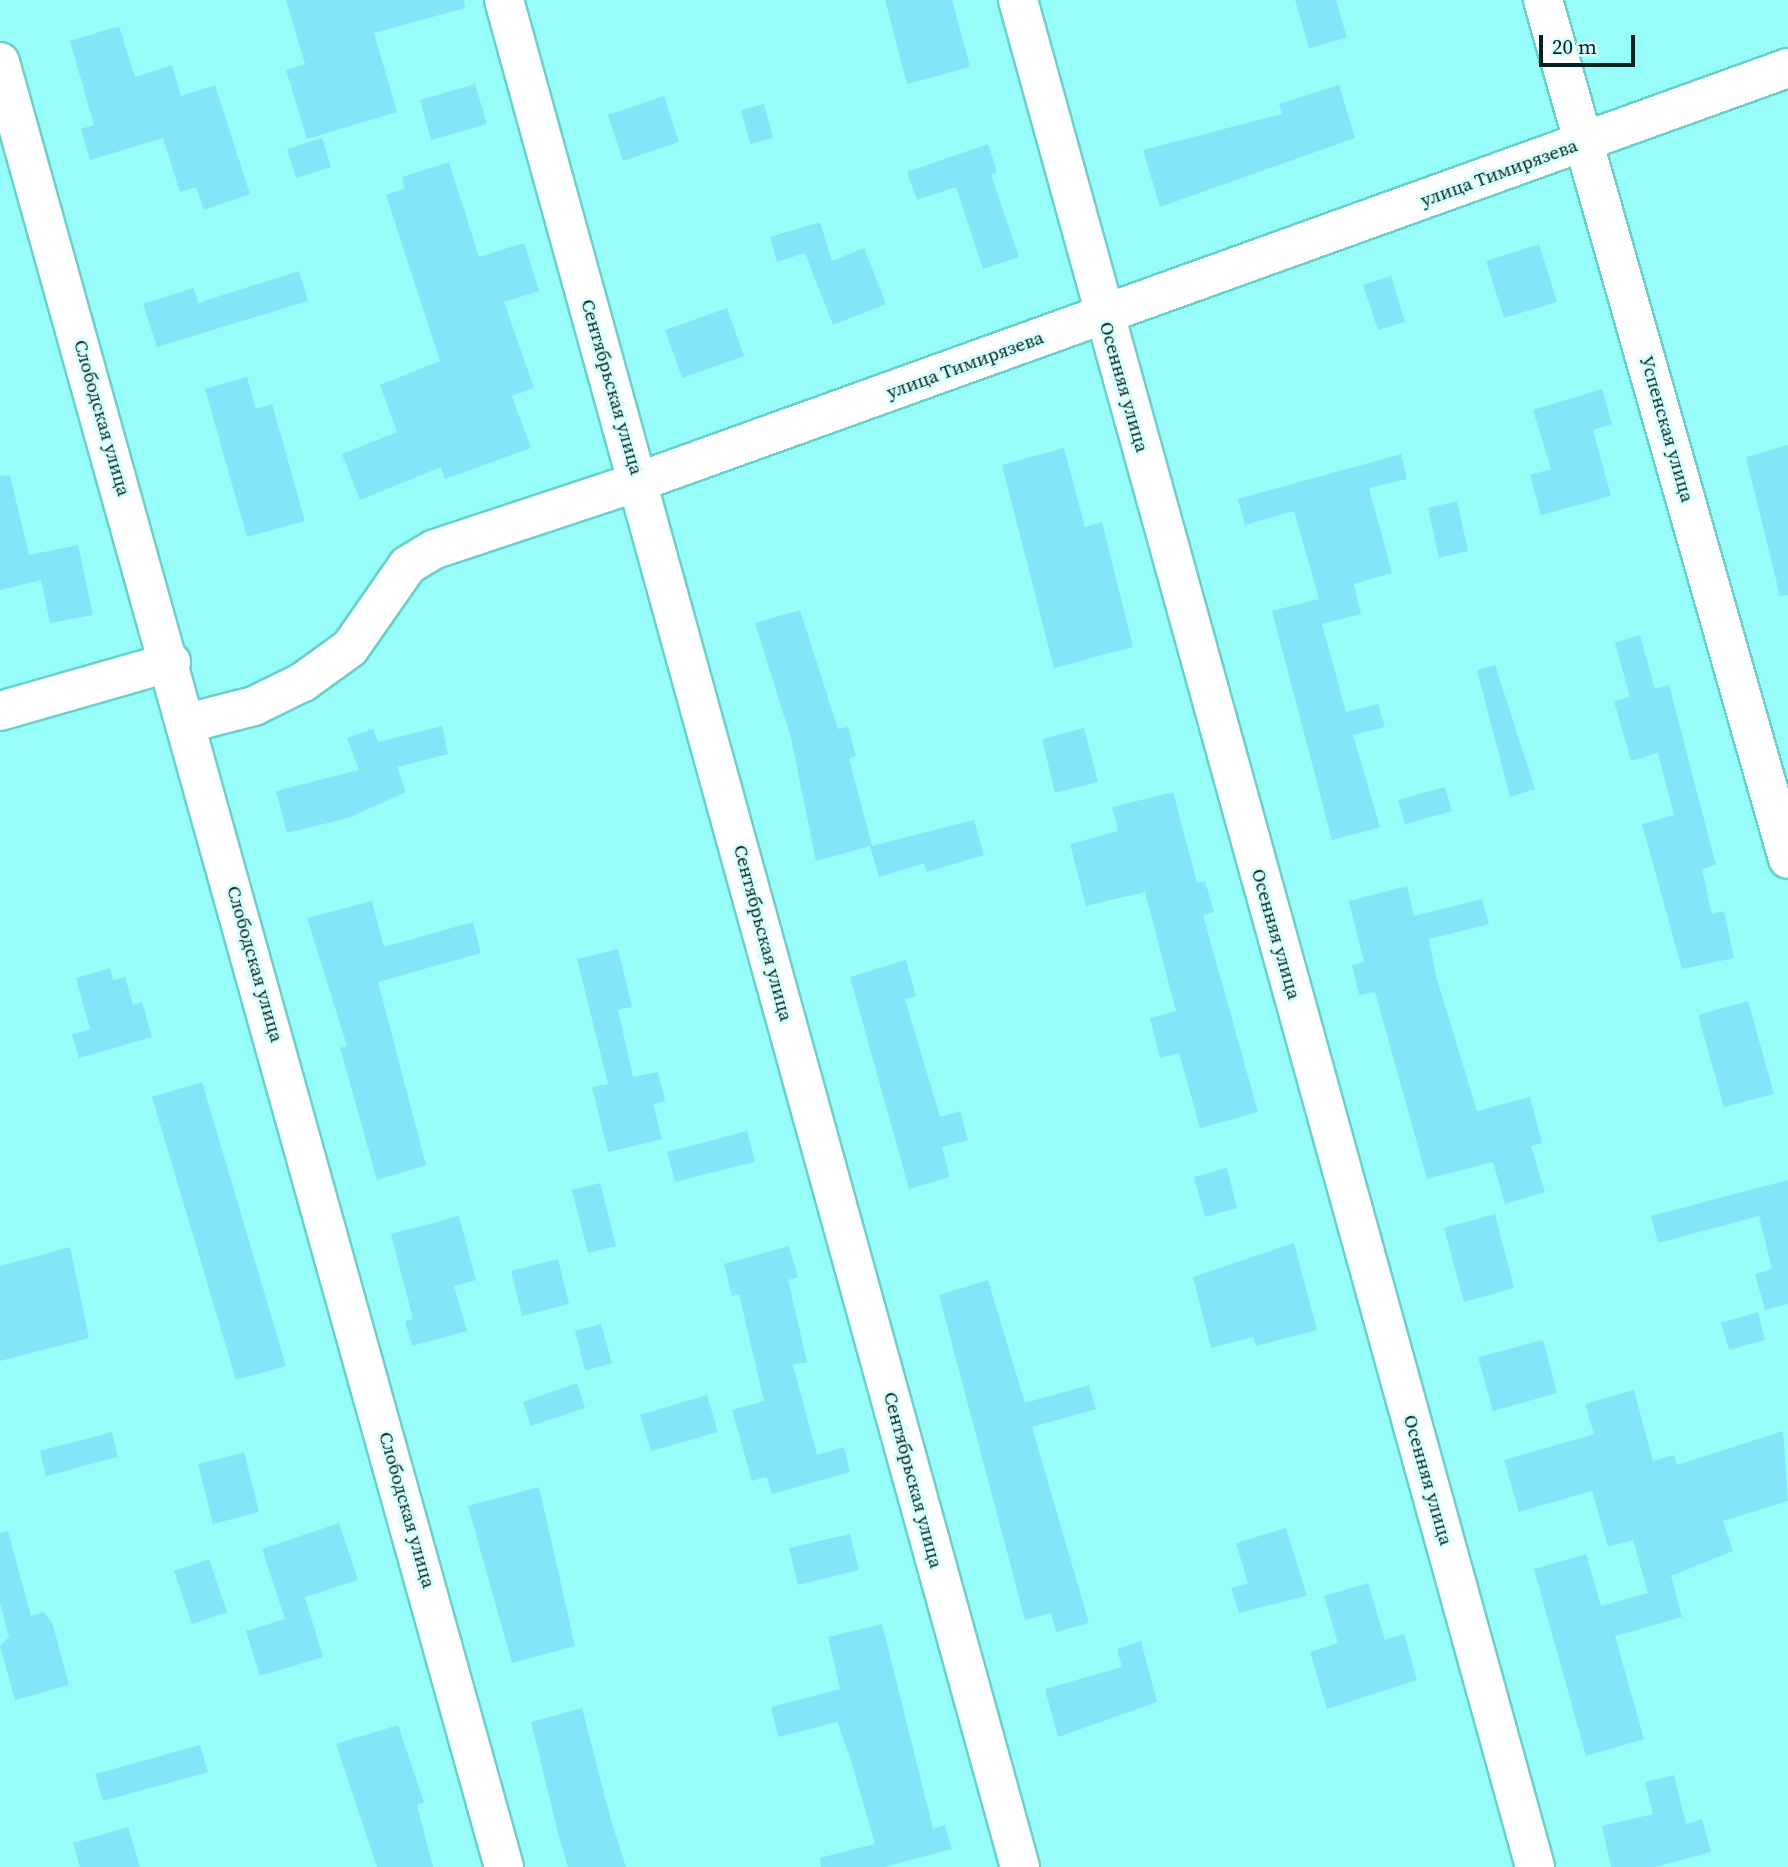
<!DOCTYPE html>
<html>
<head>
<meta charset="utf-8">
<style>
  body { margin:0 }
  #map { position:relative; width:1788px; height:1867px; overflow:hidden; background:#97fdf9; font-family:"Source Serif 4",serif }
  div>[style] { position:absolute }
  .building>* { inset:0; background:#84e5f9 }
  .roads { filter:drop-shadow(2px 0 #69d0cc) drop-shadow(-2px 0 #69d0cc) drop-shadow(0 2px #69d0cc) drop-shadow(0 -2px #69d0cc) }
  .minor>* { height:38px; margin:-19px; padding:0 19px; transform-origin:19px; border-radius:19px; background:#fff }
  span { translate:-50% -50%; white-space:nowrap; text-align:center; line-height:1.15; -webkit-text-stroke:6px #d9fffd; paint-order:stroke }
  .street-label { font-size:19px; color:#012322 }
  .scale { position:absolute; left:1539px; top:35px; width:96px; height:32px; box-sizing:border-box; border:4px solid #012322; border-top:0; padding-left:9px; font-size:21px; line-height:24px; white-space:nowrap; color:#012322; -webkit-text-stroke:5px #d9fffd; paint-order:stroke }
</style>
</head>
<body>
<div id="map">
  <div class="building">
    <div style="clip-path:polygon(286px 0,464px 0,465px 8px,374px 33px,397px 112px,307px 139px,286px 70px,305px 64px)"></div>
    <div style="clip-path:polygon(885px 0,952px 0,970px 67px,907px 84px)"></div>
    <div style="clip-path:polygon(1295px 0,1336px 0,1347px 38px,1309px 48px)"></div>
    <div style="clip-path:polygon(119px 26px,135px 77px,172px 65px,181px 96px,215px 85px,250px 194px,204px 210px,196px 187px,180px 192px,163px 138px,90px 160px,81px 129px,94px 125px,70px 41px)"></div>
    <div style="clip-path:polygon(475px 84px,487px 124px,431px 140px,420px 100px)"></div>
    <div style="clip-path:polygon(1339px 85px,1355px 138px,1160px 207px,1143px 150px,1282px 114px,1279px 104px)"></div>
    <div style="clip-path:polygon(664px 96px,679px 142px,623px 161px,608px 115px)"></div>
    <div style="clip-path:polygon(764px 104px,773px 138px,750px 144px,741px 110px)"></div>
    <div style="clip-path:polygon(322px 138px,331px 167px,296px 178px,287px 149px)"></div>
    <div style="clip-path:polygon(988px 144px,997px 172px,991px 175px,1019px 257px,983px 269px,956px 187px,917px 200px,907px 172px)"></div>
    <div style="clip-path:polygon(449px 162px,479px 257px,524px 243px,539px 291px,504px 302px,534px 388px,512px 396px,531px 448px,445px 479px,441px 467px,360px 500px,342px 454px,397px 432px,380px 385px,440px 361px,386px 195px,405px 188px,402px 177px)"></div>
    <div style="clip-path:polygon(820px 222px,832px 261px,864px 248px,886px 304px,833px 325px,805px 253px,777px 262px,770px 237px)"></div>
    <div style="clip-path:polygon(1539px 244px,1557px 302px,1504px 318px,1486px 261px)"></div>
    <div style="clip-path:polygon(299px 271px,308px 301px,157px 347px,143px 304px,194px 288px,198px 303px)"></div>
    <div style="clip-path:polygon(1391px 276px,1405px 322px,1378px 330px,1363px 285px)"></div>
    <div style="clip-path:polygon(727px 308px,744px 356px,682px 378px,665px 330px)"></div>
    <div style="clip-path:polygon(247px 377px,256px 409px,272px 404px,305px 521px,247px 537px,205px 389px)"></div>
    <div style="clip-path:polygon(1602px 389px,1612px 424px,1593px 430px,1611px 496px,1541px 515px,1530px 475px,1551px 469px,1533px 410px)"></div>
    <div style="clip-path:polygon(1788px 445px,1788px 595px,1780px 596px,1746px 457px)"></div>
    <div style="clip-path:polygon(1064px 448px,1085px 527px,1102px 522px,1133px 647px,1054px 668px,1002px 465px)"></div>
    <div style="clip-path:polygon(1401px 454px,1407px 479px,1369px 488px,1392px 573px,1354px 584px,1361px 614px,1322px 624px,1346px 712px,1378px 704px,1385px 727px,1353px 735px,1380px 827px,1332px 840px,1272px 611px,1319px 599px,1294px 511px,1245px 525px,1238px 499px)"></div>
    <div style="clip-path:polygon(10px 475px,29px 555px,78px 545px,93px 615px,50px 623px,41px 580px,0 590px,0 476px)"></div>
    <div style="clip-path:polygon(1457px 501px,1468px 551px,1439px 558px,1428px 508px)"></div>
    <div style="clip-path:polygon(800px 610px,838px 729px,848px 727px,856px 756px,849px 758px,872px 846px,974px 820px,984px 855px,927px 872px,924px 863px,879px 877px,870px 846px,816px 861px,791px 738px,755px 623px)"></div>
    <div style="clip-path:polygon(1640px 635px,1655px 689px,1669px 685px,1716px 865px,1702px 869px,1712px 914px,1724px 911px,1734px 958px,1682px 969px,1642px 824px,1674px 815px,1658px 753px,1631px 761px,1614px 701px,1630px 697px,1615px 643px)"></div>
    <div style="clip-path:polygon(1495px 665px,1535px 789px,1510px 797px,1477px 670px)"></div>
    <div style="clip-path:polygon(442px 726px,448px 754px,397px 767px,406px 792px,348px 818px,287px 833px,276px 791px,359px 770px,347px 738px,373px 729px,378px 742px)"></div>
    <div style="clip-path:polygon(1084px 728px,1098px 782px,1055px 793px,1042px 739px)"></div>
    <div style="clip-path:polygon(1445px 787px,1452px 811px,1405px 824px,1398px 800px)"></div>
    <div style="clip-path:polygon(1173px 792px,1197px 883px,1205px 881px,1214px 912px,1203px 915px,1258px 1112px,1200px 1128px,1179px 1053px,1160px 1058px,1150px 1018px,1176px 1011px,1145px 892px,1086px 906px,1070px 844px,1118px 831px,1112px 807px)"></div>
    <div style="clip-path:polygon(1407px 886px,1414px 916px,1482px 899px,1489px 924px,1429px 939px,1436px 976px,1477px 1111px,1530px 1097px,1542px 1143px,1531px 1146px,1545px 1192px,1505px 1204px,1493px 1162px,1427px 1179px,1375px 992px,1359px 995px,1352px 965px,1364px 962px,1349px 901px)"></div>
    <div style="clip-path:polygon(372px 901px,384px 947px,473px 922px,481px 953px,378px 982px,426px 1165px,377px 1180px,340px 1048px,347px 1046px,307px 918px)"></div>
    <div style="clip-path:polygon(618px 949px,632px 1007px,618px 1010px,633px 1077px,658px 1072px,665px 1101px,653px 1104px,662px 1139px,608px 1152px,592px 1087px,608px 1084px,577px 959px)"></div>
    <div style="clip-path:polygon(906px 960px,916px 996px,905px 999px,940px 1117px,960px 1111px,968px 1140px,942px 1147px,950px 1177px,909px 1189px,850px 977px)"></div>
    <div style="clip-path:polygon(110px 968px,113px 980px,125px 977px,133px 1005px,142px 1002px,152px 1037px,79px 1058px,72px 1035px,90px 1029px,76px 978px)"></div>
    <div style="clip-path:polygon(1748px 1001px,1774px 1094px,1724px 1107px,1698px 1015px)"></div>
    <div style="clip-path:polygon(202px 1082px,286px 1366px,236px 1380px,152px 1097px)"></div>
    <div style="clip-path:polygon(747px 1131px,755px 1162px,675px 1182px,667px 1152px)"></div>
    <div style="clip-path:polygon(1227px 1168px,1237px 1208px,1205px 1217px,1194px 1177px)"></div>
    <div style="clip-path:polygon(1788px 1180px,1788px 1304px,1765px 1310px,1755px 1274px,1772px 1269px,1759px 1216px,1658px 1243px,1651px 1216px)"></div>
    <div style="clip-path:polygon(600px 1183px,616px 1246px,588px 1253px,572px 1190px)"></div>
    <div style="clip-path:polygon(1495px 1214px,1514px 1288px,1464px 1302px,1444px 1228px)"></div>
    <div style="clip-path:polygon(459px 1216px,476px 1280px,454px 1286px,467px 1331px,412px 1346px,405px 1321px,413px 1319px,391px 1234px)"></div>
    <div style="clip-path:polygon(1294px 1243px,1317px 1330px,1256px 1346px,1253px 1337px,1211px 1348px,1193px 1277px)"></div>
    <div style="clip-path:polygon(789px 1246px,798px 1277px,788px 1280px,807px 1362px,793px 1365px,817px 1455px,844px 1447px,850px 1472px,772px 1494px,767px 1477px,752px 1481px,732px 1410px,764px 1401px,739px 1294px,732px 1296px,724px 1264px)"></div>
    <div style="clip-path:polygon(70px 1247px,89px 1338px,0 1361px,0 1266px)"></div>
    <div style="clip-path:polygon(558px 1259px,569px 1304px,522px 1316px,511px 1271px)"></div>
    <div style="clip-path:polygon(988px 1280px,1025px 1403px,1089px 1385px,1096px 1409px,1032px 1427px,1089px 1623px,1056px 1632px,1051px 1613px,1025px 1620px,939px 1295px)"></div>
    <div style="clip-path:polygon(1758px 1312px,1765px 1340px,1729px 1350px,1721px 1323px)"></div>
    <div style="clip-path:polygon(601px 1324px,612px 1363px,585px 1371px,575px 1331px)"></div>
    <div style="clip-path:polygon(1543px 1340px,1557px 1393px,1493px 1411px,1478px 1357px)"></div>
    <div style="clip-path:polygon(577px 1383px,585px 1408px,531px 1426px,523px 1402px)"></div>
    <div style="clip-path:polygon(1634px 1390px,1653px 1461px,1674px 1455px,1677px 1465px,1783px 1431px,1788px 1501px,1723px 1521px,1733px 1551px,1671px 1576px,1682px 1617px,1615px 1636px,1644px 1739px,1586px 1756px,1534px 1569px,1586px 1554px,1601px 1606px,1648px 1593px,1633px 1540px,1608px 1547px,1592px 1491px,1519px 1512px,1504px 1460px,1594px 1434px,1585px 1404px)"></div>
    <div style="clip-path:polygon(707px 1395px,718px 1432px,651px 1451px,640px 1415px)"></div>
    <div style="clip-path:polygon(112px 1432px,118px 1457px,46px 1476px,40px 1451px)"></div>
    <div style="clip-path:polygon(244px 1452px,259px 1512px,213px 1524px,198px 1464px)"></div>
    <div style="clip-path:polygon(539px 1487px,575px 1646px,512px 1663px,468px 1506px)"></div>
    <div style="clip-path:polygon(339px 1523px,358px 1580px,305px 1597px,323px 1657px,260px 1676px,246px 1631px,285px 1619px,262px 1549px)"></div>
    <div style="clip-path:polygon(1286px 1528px,1307px 1596px,1239px 1613px,1231px 1588px,1248px 1583px,1236px 1543px)"></div>
    <div style="clip-path:polygon(8px 1531px,31px 1616px,44px 1612px,53px 1625px,69px 1685px,15px 1700px,0 1646px,9px 1637px,0 1603px,0 1533px)"></div>
    <div style="clip-path:polygon(850px 1534px,859px 1570px,798px 1585px,789px 1548px)"></div>
    <div style="clip-path:polygon(209px 1559px,227px 1612px,192px 1624px,174px 1571px)"></div>
    <div style="clip-path:polygon(1368px 1583px,1385px 1640px,1404px 1634px,1417px 1680px,1327px 1709px,1310px 1652px,1338px 1643px,1324px 1596px)"></div>
    <div style="clip-path:polygon(882px 1624px,933px 1829px,945px 1825px,952px 1849px,884px 1867px,821px 1867px,820px 1858px,875px 1844px,850px 1757px,837px 1722px,778px 1737px,771px 1707px,840px 1689px,828px 1637px)"></div>
    <div style="clip-path:polygon(1141px 1641px,1157px 1702px,1058px 1737px,1045px 1689px,1122px 1667px,1117px 1649px)"></div>
    <div style="clip-path:polygon(582px 1708px,611px 1820px,626px 1867px,568px 1867px,559px 1837px,531px 1722px)"></div>
    <div style="clip-path:polygon(398px 1725px,424px 1802px,417px 1805px,433px 1867px,377px 1867px,336px 1744px)"></div>
    <div style="clip-path:polygon(200px 1745px,208px 1772px,103px 1801px,95px 1774px)"></div>
    <div style="clip-path:polygon(1674px 1775px,1686px 1824px,1702px 1819px,1711px 1852px,1655px 1867px,1611px 1867px,1602px 1826px,1653px 1814px,1645px 1782px)"></div>
    <div style="clip-path:polygon(128px 1827px,140px 1867px,80px 1867px,73px 1843px)"></div>
  </div>
  <div class="roads">
    <div class="minor">
      <div style="left:504px;top:0;width:1937px;rotate:74.55deg"></div>
      <div style="left:1018px;top:0;width:1937px;rotate:74.52deg"></div>
      <div style="left:1543px;top:0;width:893px;rotate:74.08deg"></div>
      <div style="left:0;top:62px;width:1874px;rotate:74.4deg"></div>
      <div style="left:0;top:711px;width:178px;rotate:-16deg"></div>
      <div style="left:188px;top:723px;width:68px;rotate:-14.4deg"></div>
      <div style="left:254px;top:706px;width:55px;rotate:-26.1deg"></div>
      <div style="left:303px;top:682px;width:58px;rotate:-35.9deg"></div>
      <div style="left:350px;top:648px;width:101px;rotate:-55.1deg"></div>
      <div style="left:408px;top:565px;width:31px;rotate:-31deg"></div>
      <div style="left:435px;top:549px;width:214px;rotate:-18.3deg"></div>
      <div style="left:638px;top:482px;width:1222px;rotate:-19.8deg"></div>
    </div>
  </div>
  <div class="street-label">
    <span style="left:1499px;top:173px;rotate:-20deg">улица Тимирязева</span>
    <span style="left:965px;top:365px;rotate:-20deg">улица Тимирязева</span>
    <span style="left:612px;top:387px;rotate:74deg">Сентябрьская улица</span>
    <span style="left:1124px;top:387px;rotate:74deg">Осенняя улица</span>
    <span style="left:102px;top:418px;rotate:74deg">Слободская улица</span>
    <span style="left:1667px;top:429px;rotate:74deg">Успенская улица</span>
    <span style="left:763px;top:933px;rotate:75deg">Сентябрьская улица</span>
    <span style="left:1276px;top:934px;rotate:74deg">Осенняя улица</span>
    <span style="left:255px;top:964px;rotate:74deg">Слободская улица</span>
    <span style="left:913px;top:1480px;rotate:75deg">Сентябрьская улица</span>
    <span style="left:1428px;top:1480px;rotate:74deg">Осенняя улица</span>
    <span style="left:407px;top:1510px;rotate:74deg">Слободская улица</span>
  </div>
  <div class="scale">20 m</div>
</div>
</body>
</html>
